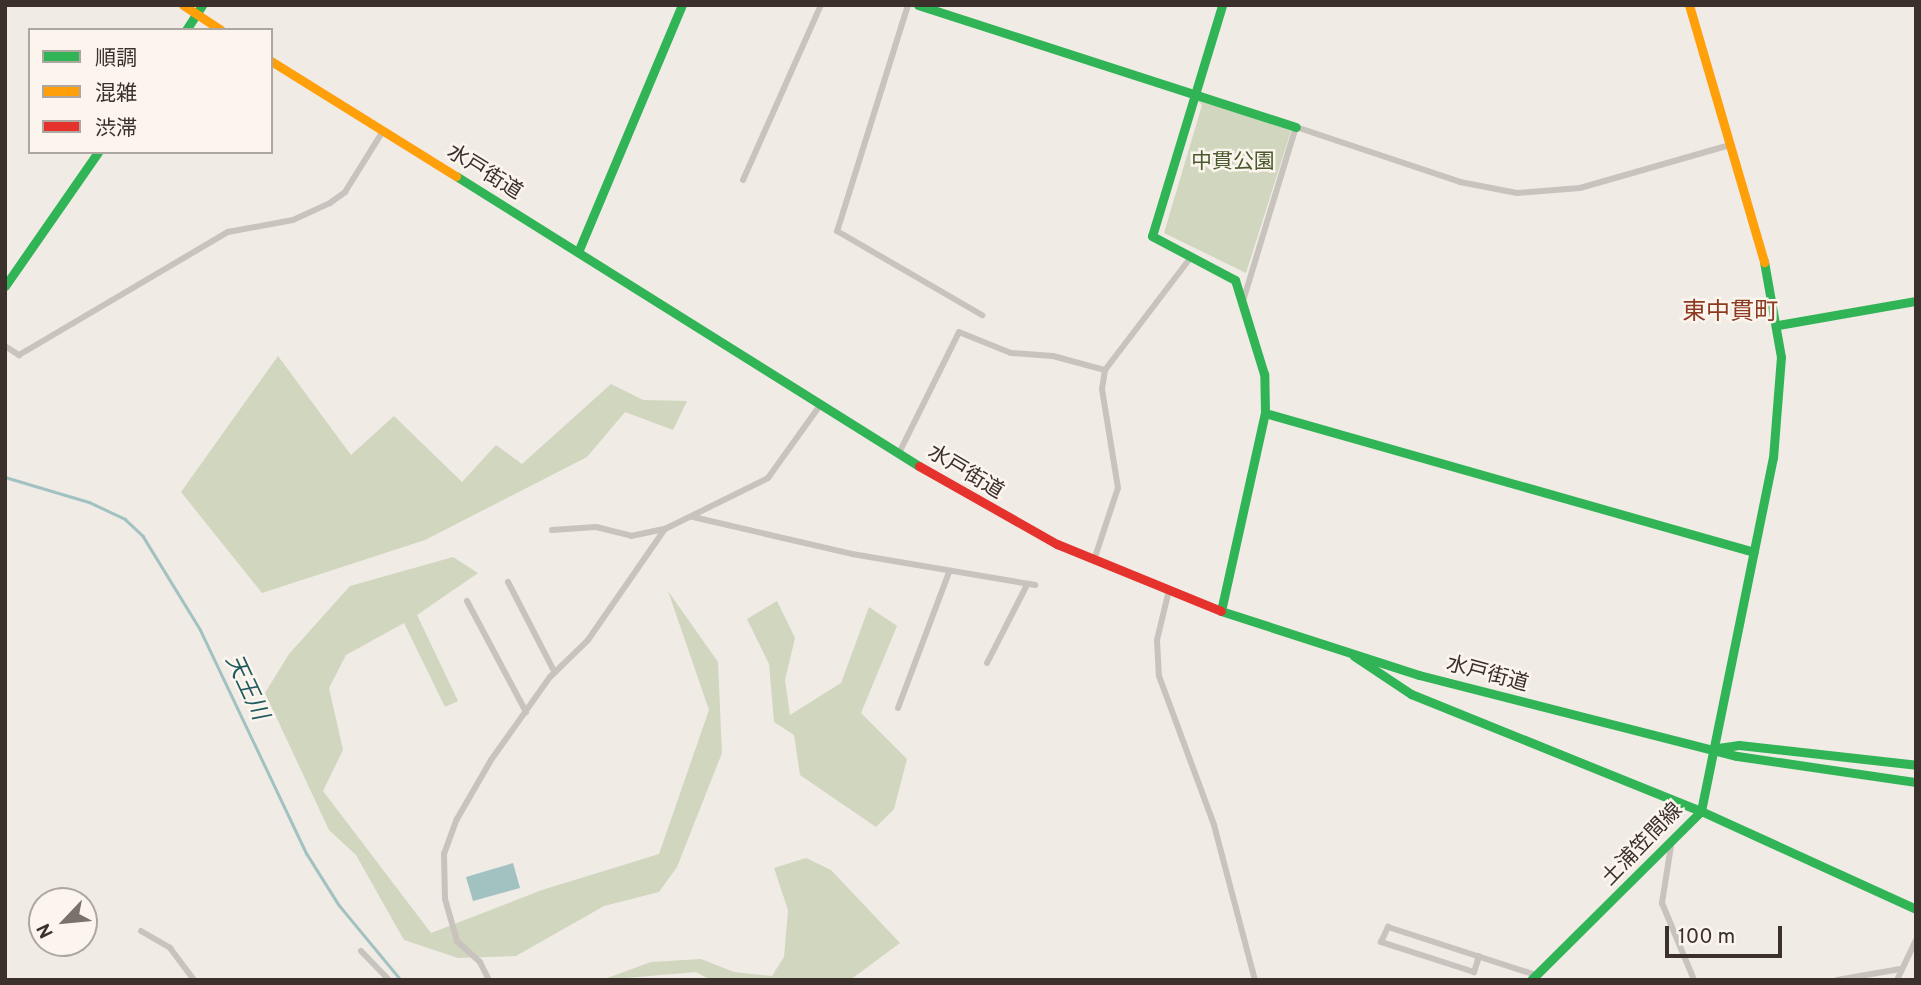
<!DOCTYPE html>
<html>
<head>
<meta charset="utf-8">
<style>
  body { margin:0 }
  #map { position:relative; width:1921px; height:985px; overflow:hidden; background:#f0ebe5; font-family:Overpass,"Noto Sans JP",sans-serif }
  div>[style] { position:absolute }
  .green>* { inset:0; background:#d1d6bf }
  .water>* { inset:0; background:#a1c2c1 }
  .stream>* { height:2.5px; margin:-1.25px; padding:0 1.25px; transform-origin:1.25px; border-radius:1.25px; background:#a1c2c1 }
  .street>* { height:6px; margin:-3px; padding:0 3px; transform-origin:3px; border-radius:3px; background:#c9c3be }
  .fast>* { height:9px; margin:-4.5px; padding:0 4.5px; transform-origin:4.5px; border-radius:4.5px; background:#30b455 }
  .slow>* { height:9px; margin:-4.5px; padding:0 4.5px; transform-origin:4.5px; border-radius:4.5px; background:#ff9f0a }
  .jam>* { height:9px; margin:-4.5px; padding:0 4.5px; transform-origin:4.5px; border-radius:4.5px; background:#e5322d }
  span { translate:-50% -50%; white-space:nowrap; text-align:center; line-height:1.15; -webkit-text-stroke:5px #fbf5ee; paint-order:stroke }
  .park-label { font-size:21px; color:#4a5a2e }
  .street-label { font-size:21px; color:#3b302b }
  .water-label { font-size:23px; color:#1f5a5e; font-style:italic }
  .quarter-label { font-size:24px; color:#8c3b22 }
  .frame { position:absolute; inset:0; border:7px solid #3b302b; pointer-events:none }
  .legend { position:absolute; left:28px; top:28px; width:245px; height:126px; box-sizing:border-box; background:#fbf5ee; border:2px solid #aea6a0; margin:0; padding:9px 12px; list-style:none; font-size:21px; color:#3b302b }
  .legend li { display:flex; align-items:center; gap:14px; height:35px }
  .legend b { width:35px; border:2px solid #aea6a0 }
  .north { position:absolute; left:28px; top:887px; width:70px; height:70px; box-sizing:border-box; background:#fbf5ee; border:2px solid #aea6a0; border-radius:50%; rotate:244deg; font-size:19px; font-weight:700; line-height:28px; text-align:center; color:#3b302b }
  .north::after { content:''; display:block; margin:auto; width:24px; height:32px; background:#7a716c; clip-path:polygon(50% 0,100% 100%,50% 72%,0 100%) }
  .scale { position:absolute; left:1665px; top:926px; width:117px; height:32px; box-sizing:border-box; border:4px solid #3b302b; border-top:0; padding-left:9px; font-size:21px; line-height:24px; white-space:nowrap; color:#3b302b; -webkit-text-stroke:5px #fbf5ee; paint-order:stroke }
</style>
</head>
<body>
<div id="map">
  <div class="green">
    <div style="clip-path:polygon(1195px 98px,1291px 131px,1246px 273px,1164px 233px,1202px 105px)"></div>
    <div style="clip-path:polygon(278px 356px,351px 455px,394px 416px,462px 482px,496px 445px,522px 464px,611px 384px,643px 400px,687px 401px,673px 430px,625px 412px,587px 457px,425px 540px,262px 593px,181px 492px)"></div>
    <div style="clip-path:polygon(453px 557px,478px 573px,417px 615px,458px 701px,445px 707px,404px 623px,346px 655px,329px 688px,343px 750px,323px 791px,431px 933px,542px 890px,659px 854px,709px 710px,668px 591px,718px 662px,722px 753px,677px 867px,659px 892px,604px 906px,516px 956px,458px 958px,404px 940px,356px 855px,329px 830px,265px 693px,289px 654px,350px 586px)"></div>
    <div style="clip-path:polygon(777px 601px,795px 638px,785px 680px,790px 715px,841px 683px,869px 607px,897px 626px,861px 713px,907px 759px,894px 809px,876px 827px,800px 775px,794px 735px,774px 722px,769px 664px,747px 619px)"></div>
    <div style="clip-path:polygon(806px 858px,831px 870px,900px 943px,850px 980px,711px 980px,696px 972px,602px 980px,651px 962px,701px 959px,734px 972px,772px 976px,784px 957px,788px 910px,774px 868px)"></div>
  </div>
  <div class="water">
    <div style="clip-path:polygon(513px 863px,520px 888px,473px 901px,466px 877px)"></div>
  </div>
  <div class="stream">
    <div style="left:5px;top:477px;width:88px;rotate:16.6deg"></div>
    <div style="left:89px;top:502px;width:40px;rotate:25deg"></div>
    <div style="left:125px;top:519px;width:25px;rotate:43deg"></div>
    <div style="left:143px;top:536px;width:109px;rotate:58.5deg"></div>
    <div style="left:200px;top:629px;width:249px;rotate:64.6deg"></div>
    <div style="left:307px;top:854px;width:60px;rotate:57.9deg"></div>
    <div style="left:339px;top:905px;width:97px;rotate:50.4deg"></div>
  </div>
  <div class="street">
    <div style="left:908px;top:5px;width:237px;rotate:107.4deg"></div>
    <div style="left:837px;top:231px;width:168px;rotate:30.1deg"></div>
    <div style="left:743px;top:180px;width:192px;rotate:-66deg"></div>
    <div style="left:1243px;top:301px;width:182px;rotate:-73.1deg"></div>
    <div style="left:1296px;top:127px;width:173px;rotate:18.5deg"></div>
    <div style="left:1460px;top:182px;width:58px;rotate:10.9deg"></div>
    <div style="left:1517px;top:193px;width:63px;rotate:-4.5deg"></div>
    <div style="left:1580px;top:188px;width:156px;rotate:-16deg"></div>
    <div style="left:5px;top:346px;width:17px;rotate:33deg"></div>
    <div style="left:19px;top:355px;width:243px;rotate:-30.5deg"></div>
    <div style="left:228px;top:232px;width:66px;rotate:-10.5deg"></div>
    <div style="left:293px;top:220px;width:41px;rotate:-24.7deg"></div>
    <div style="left:330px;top:203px;width:19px;rotate:-36deg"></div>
    <div style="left:345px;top:192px;width:72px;rotate:-58.1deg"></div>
    <div style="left:899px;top:453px;width:135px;rotate:-63.6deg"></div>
    <div style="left:959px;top:332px;width:56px;rotate:22deg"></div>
    <div style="left:1011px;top:353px;width:42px;rotate:4.1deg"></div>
    <div style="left:1053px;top:356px;width:54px;rotate:15.1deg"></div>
    <div style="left:693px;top:517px;width:163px;rotate:13.1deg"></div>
    <div style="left:852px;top:554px;width:186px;rotate:9.6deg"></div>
    <div style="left:552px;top:530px;width:44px;rotate:-3.9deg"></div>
    <div style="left:596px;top:527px;width:36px;rotate:14deg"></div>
    <div style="left:631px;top:536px;width:35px;rotate:-12deg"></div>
    <div style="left:1094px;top:560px;width:76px;rotate:-71.6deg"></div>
    <div style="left:1118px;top:488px;width:100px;rotate:-99.2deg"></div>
    <div style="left:1102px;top:389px;width:19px;rotate:-81deg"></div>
    <div style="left:1105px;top:370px;width:142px;rotate:-52.7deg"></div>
    <div style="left:508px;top:582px;width:102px;rotate:62.7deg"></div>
    <div style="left:1169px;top:590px;width:51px;rotate:103.5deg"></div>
    <div style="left:1157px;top:640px;width:36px;rotate:87deg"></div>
    <div style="left:1159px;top:676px;width:159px;rotate:69.7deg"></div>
    <div style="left:1214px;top:825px;width:160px;rotate:75.2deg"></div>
    <div style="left:467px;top:601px;width:126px;rotate:62deg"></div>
    <div style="left:987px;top:663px;width:88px;rotate:-62.9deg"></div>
    <div style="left:898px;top:708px;width:145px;rotate:-69.4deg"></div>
    <div style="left:1671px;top:846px;width:58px;rotate:99deg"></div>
    <div style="left:1662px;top:903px;width:83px;rotate:67.4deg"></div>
    <div style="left:141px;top:931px;width:34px;rotate:30deg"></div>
    <div style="left:170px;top:948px;width:40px;rotate:53deg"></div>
    <div style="left:361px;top:951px;width:40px;rotate:46deg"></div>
    <div style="left:1479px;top:956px;width:17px;rotate:107deg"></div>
    <div style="left:1474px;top:972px;width:98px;rotate:-162.1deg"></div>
    <div style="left:1381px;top:942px;width:17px;rotate:-65deg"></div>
    <div style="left:1388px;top:927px;width:156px;rotate:18deg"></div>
    <div style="left:489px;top:980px;width:20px;rotate:-117deg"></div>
    <div style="left:480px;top:962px;width:31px;rotate:-138deg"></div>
    <div style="left:457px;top:941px;width:44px;rotate:-105.9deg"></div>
    <div style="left:445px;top:899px;width:45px;rotate:-91.3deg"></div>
    <div style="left:444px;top:854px;width:37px;rotate:-70deg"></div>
    <div style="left:457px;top:819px;width:68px;rotate:-60deg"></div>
    <div style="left:491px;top:760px;width:102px;rotate:-54.6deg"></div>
    <div style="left:550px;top:677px;width:53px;rotate:-44.2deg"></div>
    <div style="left:588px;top:640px;width:135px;rotate:-55.3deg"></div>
    <div style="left:665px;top:529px;width:115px;rotate:-26.3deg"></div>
    <div style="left:768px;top:478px;width:91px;rotate:-54.4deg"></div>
    <div style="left:1837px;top:980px;width:64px;rotate:-9.9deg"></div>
    <div style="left:1897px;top:980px;width:44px;rotate:-64.6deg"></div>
  </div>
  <div class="fast">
    <div style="left:918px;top:5px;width:397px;rotate:17.9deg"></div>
    <div style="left:186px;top:30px;width:30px;rotate:-57deg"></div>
    <div style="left:456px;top:176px;width:546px;rotate:32.06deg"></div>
    <div style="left:578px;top:252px;width:268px;rotate:-67.2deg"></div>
    <div style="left:5px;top:286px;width:163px;rotate:-55.2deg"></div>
    <div style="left:1778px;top:325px;width:140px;rotate:-9.9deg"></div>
    <div style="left:1265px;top:413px;width:508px;rotate:15.87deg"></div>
    <div style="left:1221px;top:611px;width:203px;rotate:-77.5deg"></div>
    <div style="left:1265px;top:413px;width:39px;rotate:-91deg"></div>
    <div style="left:1264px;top:374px;width:98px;rotate:-107.1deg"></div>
    <div style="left:1235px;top:280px;width:94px;rotate:-152.1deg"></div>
    <div style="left:1152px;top:236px;width:241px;rotate:-73.1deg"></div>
    <div style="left:1221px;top:611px;width:208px;rotate:17.9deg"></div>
    <div style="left:1419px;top:675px;width:328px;rotate:14.3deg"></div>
    <div style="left:1737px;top:756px;width:181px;rotate:8.3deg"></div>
    <div style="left:1354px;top:656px;width:69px;rotate:33.7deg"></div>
    <div style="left:1411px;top:694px;width:313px;rotate:22deg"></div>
    <div style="left:1701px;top:811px;width:360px;rotate:-78.5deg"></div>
    <div style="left:1773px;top:458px;width:101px;rotate:-85.5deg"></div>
    <div style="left:1781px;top:357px;width:97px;rotate:-100.1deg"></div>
    <div style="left:1718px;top:748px;width:21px;rotate:-8deg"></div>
    <div style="left:1739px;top:745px;width:178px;rotate:6.4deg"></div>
    <div style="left:1531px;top:980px;width:240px;rotate:-44.8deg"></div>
    <div style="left:1701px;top:811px;width:236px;rotate:24.5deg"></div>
  </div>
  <div class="slow">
    <div style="left:183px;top:5px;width:45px;rotate:33.3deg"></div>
    <div style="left:1689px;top:5px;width:268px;rotate:73.7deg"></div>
    <div style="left:271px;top:61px;width:218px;rotate:31.9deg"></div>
  </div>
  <div class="jam">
    <div style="left:919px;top:466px;width:159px;rotate:29.5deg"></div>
    <div style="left:1057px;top:544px;width:177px;rotate:22.2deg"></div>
  </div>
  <div class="park-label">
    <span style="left:1233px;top:163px">中貫公園</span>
  </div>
  <div class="street-label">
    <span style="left:484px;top:173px;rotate:32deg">水戸街道</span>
    <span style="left:965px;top:473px;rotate:31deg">水戸街道</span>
    <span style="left:1487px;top:675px;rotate:15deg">水戸街道</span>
    <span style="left:1643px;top:845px;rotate:-46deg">土浦笠間線</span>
  </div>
  <div class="water-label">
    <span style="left:245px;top:688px;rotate:65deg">天王川</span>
  </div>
  <div class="quarter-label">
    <span style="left:1730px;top:314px">東中貫町</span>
  </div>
  <div class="frame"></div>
  <ul class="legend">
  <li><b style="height:9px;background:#30b455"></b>順調</li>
  <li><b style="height:9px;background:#ff9f0a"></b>混雑</li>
  <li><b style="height:9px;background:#e5322d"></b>渋滞</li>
  </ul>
  <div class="north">N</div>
  <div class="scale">100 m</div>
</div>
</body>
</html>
